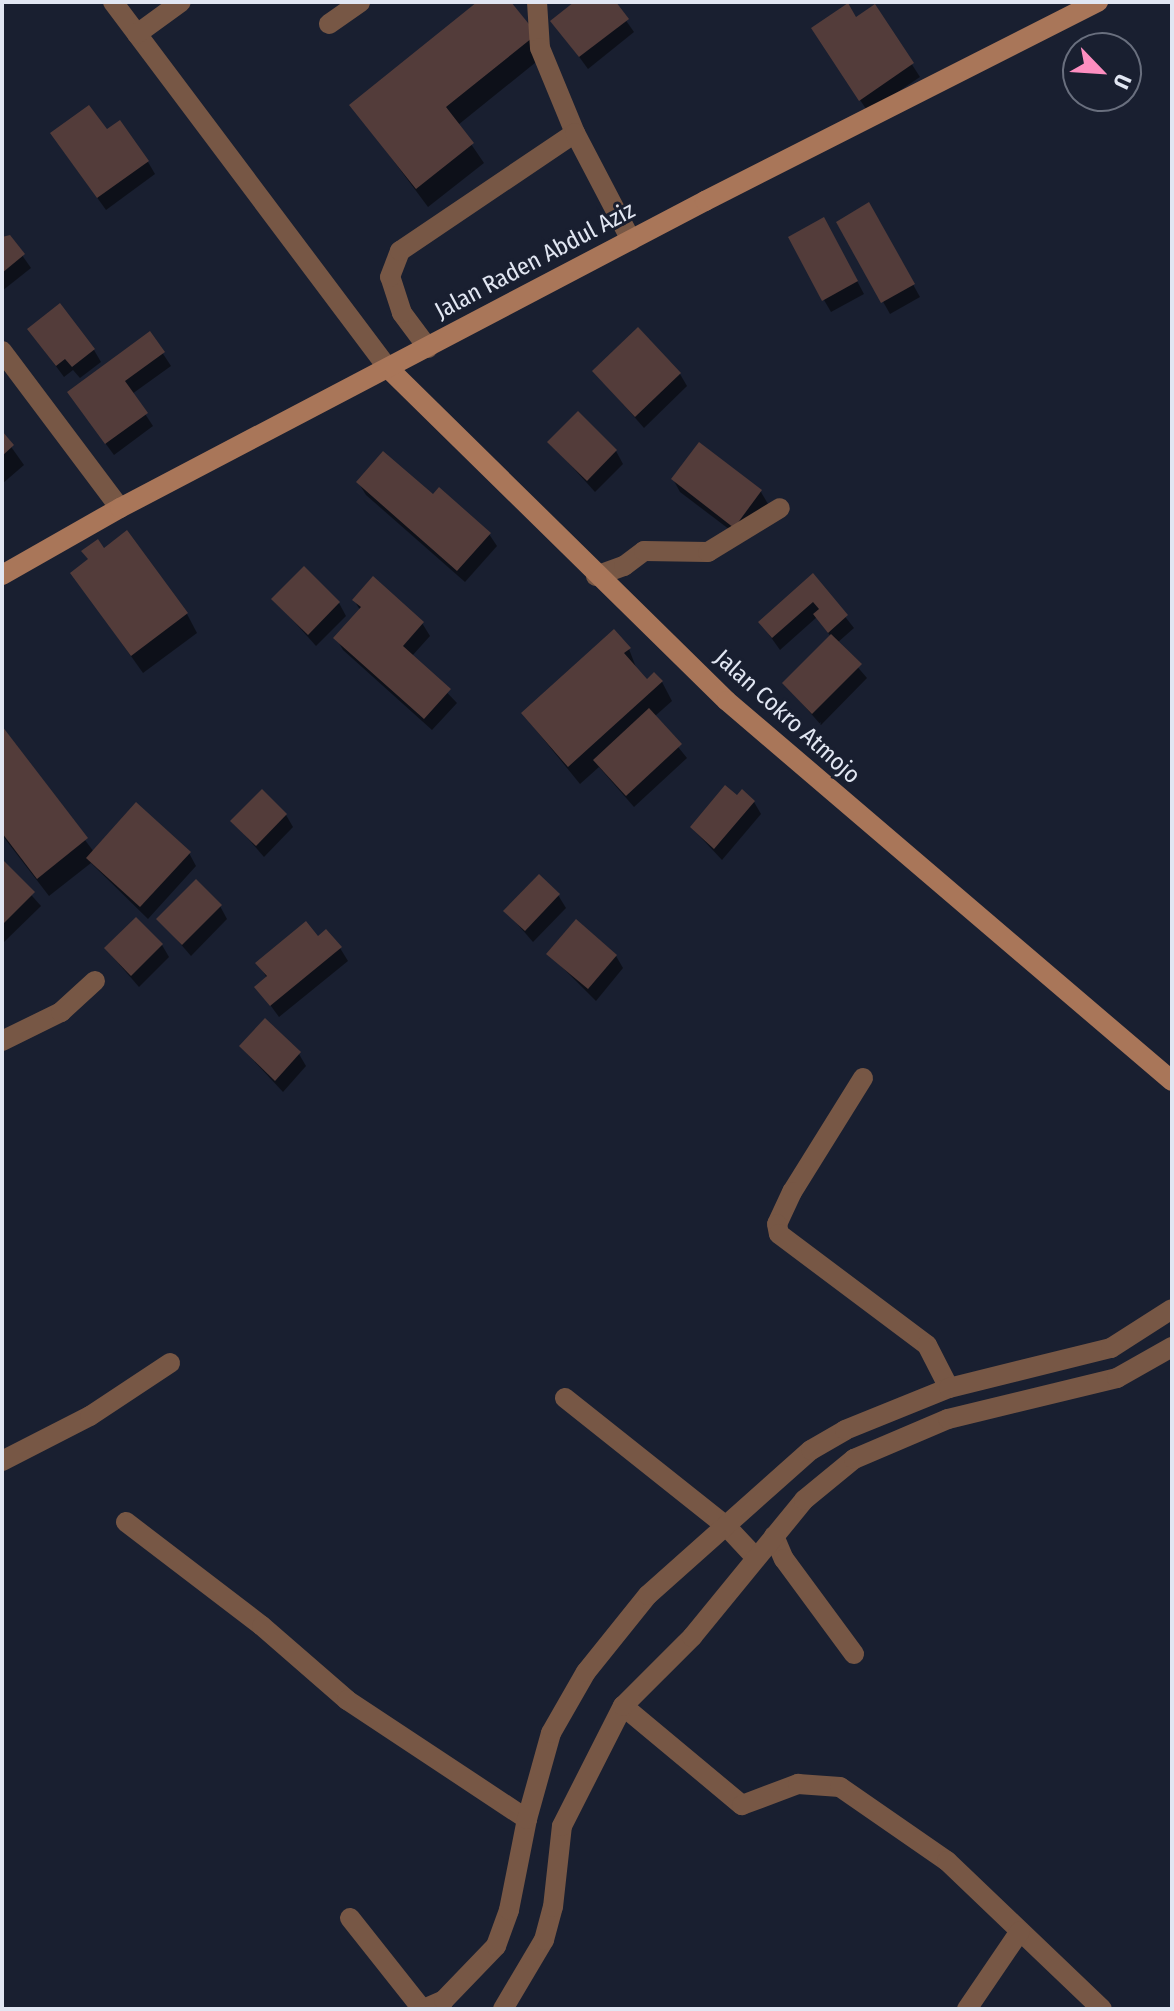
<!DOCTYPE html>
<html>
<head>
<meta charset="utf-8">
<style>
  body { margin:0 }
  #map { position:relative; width:1174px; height:2011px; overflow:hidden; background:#191f30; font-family:"Fira Sans Condensed",sans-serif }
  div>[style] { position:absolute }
  .shadow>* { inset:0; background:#0007 }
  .building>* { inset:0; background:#533c3a }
  .lane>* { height:20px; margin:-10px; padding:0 10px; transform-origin:10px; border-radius:10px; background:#775745 }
  .street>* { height:20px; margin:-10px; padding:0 10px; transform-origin:10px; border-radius:10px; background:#775745 }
  .secondary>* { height:20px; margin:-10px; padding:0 10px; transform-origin:10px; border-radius:10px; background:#a97659 }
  span { translate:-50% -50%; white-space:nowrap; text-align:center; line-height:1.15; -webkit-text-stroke:6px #191f30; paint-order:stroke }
  .street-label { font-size:24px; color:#e1e6f2 }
  .frame { position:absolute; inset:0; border:4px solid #e1e6f2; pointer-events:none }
  .north { position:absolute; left:1062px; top:32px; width:80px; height:80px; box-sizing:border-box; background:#191f30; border:2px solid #696f7e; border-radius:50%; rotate:115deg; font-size:22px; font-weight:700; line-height:32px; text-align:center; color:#e1e6f2 }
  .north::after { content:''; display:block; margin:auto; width:28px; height:36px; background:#fd8ec0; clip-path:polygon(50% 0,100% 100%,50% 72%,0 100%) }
</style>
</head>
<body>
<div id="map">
  <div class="shadow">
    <div style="clip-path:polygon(480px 2px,509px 2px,546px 54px,458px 125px,484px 163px,428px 207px,352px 105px)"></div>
    <div style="clip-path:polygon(577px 2px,613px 2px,634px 32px,588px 69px,553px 21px)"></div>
    <div style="clip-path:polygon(875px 7px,920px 77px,868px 112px,821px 41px)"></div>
    <div style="clip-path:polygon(106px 132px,148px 162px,155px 174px,106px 210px,60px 146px)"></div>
    <div style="clip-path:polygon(869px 205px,920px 297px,890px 314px,838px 222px)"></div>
    <div style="clip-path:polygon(831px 232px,864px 294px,831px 312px,824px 300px)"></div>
    <div style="clip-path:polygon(10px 238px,31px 268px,2px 291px,2px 241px)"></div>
    <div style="clip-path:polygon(29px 330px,94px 350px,101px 362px,80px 378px,73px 370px,64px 377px)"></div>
    <div style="clip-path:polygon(150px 334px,171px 366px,132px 394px,153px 426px,114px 455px,77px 405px)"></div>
    <div style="clip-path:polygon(595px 372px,680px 374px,687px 386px,644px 428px)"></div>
    <div style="clip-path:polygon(2px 434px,24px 465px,2px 484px)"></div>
    <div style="clip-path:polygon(550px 442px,616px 451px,623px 464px,595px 492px)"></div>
    <div style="clip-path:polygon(700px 445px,761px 492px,768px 504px,742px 539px,680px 492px,673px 479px)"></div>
    <div style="clip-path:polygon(358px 482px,433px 497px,489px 534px,497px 546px,465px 582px,366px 495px)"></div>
    <div style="clip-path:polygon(104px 551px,187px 614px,197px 633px,143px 673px,72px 573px)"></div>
    <div style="clip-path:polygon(813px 576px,854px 628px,837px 643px,867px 678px,821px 725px,785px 684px,831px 637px,817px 617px,780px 650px,760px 622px)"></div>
    <div style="clip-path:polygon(274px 599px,339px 603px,346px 616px,316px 646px)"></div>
    <div style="clip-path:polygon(354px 600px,422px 623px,430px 636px,412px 656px,457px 703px,432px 730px,343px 650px,336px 638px,360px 610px)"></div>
    <div style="clip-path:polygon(629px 649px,637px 670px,647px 681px,662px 682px,672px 701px,654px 717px,687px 758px,634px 807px,599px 767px,580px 784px,523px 714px)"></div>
    <div style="clip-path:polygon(3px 731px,94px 852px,189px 853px,196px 866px,148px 919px,91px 863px,49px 896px,2px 835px)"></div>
    <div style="clip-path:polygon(737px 798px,754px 802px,761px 814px,722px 860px,692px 828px)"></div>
    <div style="clip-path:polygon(286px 815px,293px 827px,264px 857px,233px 821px)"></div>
    <div style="clip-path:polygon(2px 862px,41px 906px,2px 944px)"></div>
    <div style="clip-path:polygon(558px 895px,566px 908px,533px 942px,506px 911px)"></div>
    <div style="clip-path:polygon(220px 906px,227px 919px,191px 956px,159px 919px)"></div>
    <div style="clip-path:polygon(318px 939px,340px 948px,348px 961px,279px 1017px,257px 987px,267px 978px,258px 963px)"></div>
    <div style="clip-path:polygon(162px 945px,169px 957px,139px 987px,106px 949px)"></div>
    <div style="clip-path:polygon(549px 954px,616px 956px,623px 968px,596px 1001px)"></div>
    <div style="clip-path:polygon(241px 1047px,299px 1054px,306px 1066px,283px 1092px)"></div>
  </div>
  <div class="building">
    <div style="clip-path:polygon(477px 2px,511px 2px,537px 34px,446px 107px,474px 143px,416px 189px,349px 105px)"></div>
    <div style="clip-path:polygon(574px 2px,616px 2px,629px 19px,579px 57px,550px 21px)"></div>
    <div style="clip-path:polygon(848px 3px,856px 17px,875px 4px,914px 63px,859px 101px,811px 28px)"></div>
    <div style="clip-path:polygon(89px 105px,107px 129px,120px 120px,149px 161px,97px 198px,50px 133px)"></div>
    <div style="clip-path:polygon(869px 202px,915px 284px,881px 303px,836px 222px)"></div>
    <div style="clip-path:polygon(824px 217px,858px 281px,822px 301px,788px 237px)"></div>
    <div style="clip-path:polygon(10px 235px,25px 254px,2px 273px,2px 237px)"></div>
    <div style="clip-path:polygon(60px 303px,95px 349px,72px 367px,65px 359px,56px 366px,27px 329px)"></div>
    <div style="clip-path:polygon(638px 327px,681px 373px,635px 417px,592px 371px)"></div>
    <div style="clip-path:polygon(150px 331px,165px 352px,125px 381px,148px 413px,105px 444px,67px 392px)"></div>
    <div style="clip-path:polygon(578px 411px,617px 450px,587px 481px,547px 442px)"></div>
    <div style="clip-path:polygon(2px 431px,14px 445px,2px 456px)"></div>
    <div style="clip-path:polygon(699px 442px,762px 490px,734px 528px,671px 479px)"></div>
    <div style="clip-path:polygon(383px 451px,433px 494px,439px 487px,491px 533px,457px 571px,356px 482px)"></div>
    <div style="clip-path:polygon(127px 530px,188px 613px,131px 656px,70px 573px,88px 559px,81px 551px,98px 539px,104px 548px)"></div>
    <div style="clip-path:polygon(304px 566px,340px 602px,308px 635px,271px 599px)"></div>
    <div style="clip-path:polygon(813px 573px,848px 615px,828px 633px,813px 614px,819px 609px,813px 602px,772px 638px,758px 622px)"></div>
    <div style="clip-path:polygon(373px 576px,424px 622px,403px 646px,451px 689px,424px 719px,333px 638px,361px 607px,352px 600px)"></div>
    <div style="clip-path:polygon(614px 629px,631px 648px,624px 653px,647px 679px,654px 672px,663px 681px,568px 767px,521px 713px)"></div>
    <div style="clip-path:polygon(831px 634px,862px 664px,812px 714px,782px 683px)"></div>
    <div style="clip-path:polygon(649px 708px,682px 744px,626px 796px,593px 760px)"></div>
    <div style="clip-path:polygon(2px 726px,88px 838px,37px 879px,2px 833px)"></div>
    <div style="clip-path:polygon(725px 785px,737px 795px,742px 789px,755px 801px,714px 849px,690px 827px)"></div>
    <div style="clip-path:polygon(262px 789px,287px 814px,256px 846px,230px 821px)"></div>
    <div style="clip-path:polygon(136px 802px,191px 852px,140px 907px,86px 858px)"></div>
    <div style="clip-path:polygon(2px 859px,35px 892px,2px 925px)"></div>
    <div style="clip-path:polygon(539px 874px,560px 894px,525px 931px,503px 911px)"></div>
    <div style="clip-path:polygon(196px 879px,222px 905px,182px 945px,156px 919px)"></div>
    <div style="clip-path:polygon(136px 917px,163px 944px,131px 976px,104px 948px)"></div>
    <div style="clip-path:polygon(576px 919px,617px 955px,588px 989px,546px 954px)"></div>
    <div style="clip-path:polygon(306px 921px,318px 936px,326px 929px,342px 947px,270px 1006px,254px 987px,267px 976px,255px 963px)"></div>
    <div style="clip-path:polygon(265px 1018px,301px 1052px,275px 1081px,239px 1046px)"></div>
  </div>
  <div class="lane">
    <div style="left:113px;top:2px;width:458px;rotate:53.1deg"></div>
    <div style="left:537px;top:2px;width:46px;rotate:86.3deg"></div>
    <div style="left:540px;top:48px;width:92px;rotate:67.6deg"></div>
    <div style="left:329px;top:24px;width:38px;rotate:-35deg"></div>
    <div style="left:137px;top:34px;width:54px;rotate:-36deg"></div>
    <div style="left:428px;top:348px;width:44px;rotate:-126.6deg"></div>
    <div style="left:402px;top:313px;width:38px;rotate:-108deg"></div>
    <div style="left:390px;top:277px;width:28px;rotate:-69deg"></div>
    <div style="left:400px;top:251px;width:211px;rotate:-34deg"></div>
    <div style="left:575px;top:133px;width:121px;rotate:62.4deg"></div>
    <div style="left:596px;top:576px;width:30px;rotate:-20deg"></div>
    <div style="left:624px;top:566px;width:25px;rotate:-37deg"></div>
    <div style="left:644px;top:551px;width:64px;rotate:0.9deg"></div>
    <div style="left:708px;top:552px;width:84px;rotate:-31.4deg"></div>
  </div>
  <div class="street">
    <div style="left:2px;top:351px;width:196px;rotate:53.1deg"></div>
    <div style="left:2px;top:1041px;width:66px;rotate:-26.2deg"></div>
    <div style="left:61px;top:1012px;width:46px;rotate:-42.4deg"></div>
    <div style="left:863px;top:1078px;width:134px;rotate:121.9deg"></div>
    <div style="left:792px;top:1192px;width:35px;rotate:115deg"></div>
    <div style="left:777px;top:1224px;width:10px;rotate:79deg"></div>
    <div style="left:779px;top:1234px;width:185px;rotate:36.9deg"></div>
    <div style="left:927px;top:1345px;width:48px;rotate:62.9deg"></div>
    <div style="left:565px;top:1398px;width:207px;rotate:38.5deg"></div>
    <div style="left:727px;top:1527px;width:42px;rotate:46.9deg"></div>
    <div style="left:2px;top:1461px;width:99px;rotate:-27.1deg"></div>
    <div style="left:90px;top:1416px;width:96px;rotate:-33.5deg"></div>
    <div style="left:126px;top:1522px;width:171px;rotate:37.4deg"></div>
    <div style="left:262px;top:1626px;width:113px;rotate:41deg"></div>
    <div style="left:347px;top:1700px;width:216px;rotate:33.5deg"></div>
    <div style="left:774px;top:1536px;width:25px;rotate:67deg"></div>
    <div style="left:784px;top:1559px;width:118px;rotate:53.6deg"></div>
    <div style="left:623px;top:1706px;width:155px;rotate:39.8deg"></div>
    <div style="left:742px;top:1805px;width:60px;rotate:-20.6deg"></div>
    <div style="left:798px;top:1784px;width:42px;rotate:4.1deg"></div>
    <div style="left:840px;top:1787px;width:130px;rotate:34.7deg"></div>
    <div style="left:947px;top:1861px;width:214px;rotate:43.7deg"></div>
    <div style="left:350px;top:1918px;width:116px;rotate:51.6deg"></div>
    <div style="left:424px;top:2009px;width:22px;rotate:-24deg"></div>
    <div style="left:444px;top:2000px;width:75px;rotate:-46.1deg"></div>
    <div style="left:496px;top:1946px;width:38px;rotate:-70deg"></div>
    <div style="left:509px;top:1910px;width:93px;rotate:-78.8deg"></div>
    <div style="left:527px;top:1819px;width:89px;rotate:-74.4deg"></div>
    <div style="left:551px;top:1733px;width:70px;rotate:-60.2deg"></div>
    <div style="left:586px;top:1672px;width:99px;rotate:-51.2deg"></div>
    <div style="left:648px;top:1595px;width:218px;rotate:-41.7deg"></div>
    <div style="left:811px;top:1450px;width:39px;rotate:-30deg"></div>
    <div style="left:845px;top:1430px;width:112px;rotate:-22deg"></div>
    <div style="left:949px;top:1388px;width:167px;rotate:-13.9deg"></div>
    <div style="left:1111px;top:1348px;width:72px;rotate:-32.6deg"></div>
    <div style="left:503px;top:2009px;width:80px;rotate:-59.3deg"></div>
    <div style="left:544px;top:1940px;width:34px;rotate:-75deg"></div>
    <div style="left:553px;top:1907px;width:81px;rotate:-83.7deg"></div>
    <div style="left:562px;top:1826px;width:135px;rotate:-63.1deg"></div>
    <div style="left:623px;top:1706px;width:98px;rotate:-45deg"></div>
    <div style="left:692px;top:1637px;width:177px;rotate:-50.7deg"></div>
    <div style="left:804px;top:1500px;width:65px;rotate:-39.4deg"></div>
    <div style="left:854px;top:1459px;width:102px;rotate:-23.1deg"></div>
    <div style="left:948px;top:1419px;width:174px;rotate:-13.6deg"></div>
    <div style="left:1117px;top:1378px;width:63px;rotate:-29.4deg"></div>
    <div style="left:967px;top:2009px;width:94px;rotate:-55.8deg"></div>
  </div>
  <div class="secondary">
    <div style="left:388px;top:368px;width:475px;rotate:44.5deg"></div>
    <div style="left:727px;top:701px;width:585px;rotate:40.5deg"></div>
    <div style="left:2px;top:575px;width:136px;rotate:-29.6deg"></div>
    <div style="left:120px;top:508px;width:661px;rotate:-27.69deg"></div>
    <div style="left:705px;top:201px;width:441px;rotate:-26.9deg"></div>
  </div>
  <div class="street-label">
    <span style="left:535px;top:261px;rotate:-28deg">Jalan Raden Abdul Aziz</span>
    <span style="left:787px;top:717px;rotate:42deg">Jalan Cokro Atmojo</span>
  </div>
  <div class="frame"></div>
  <div class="north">U</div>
</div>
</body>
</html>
